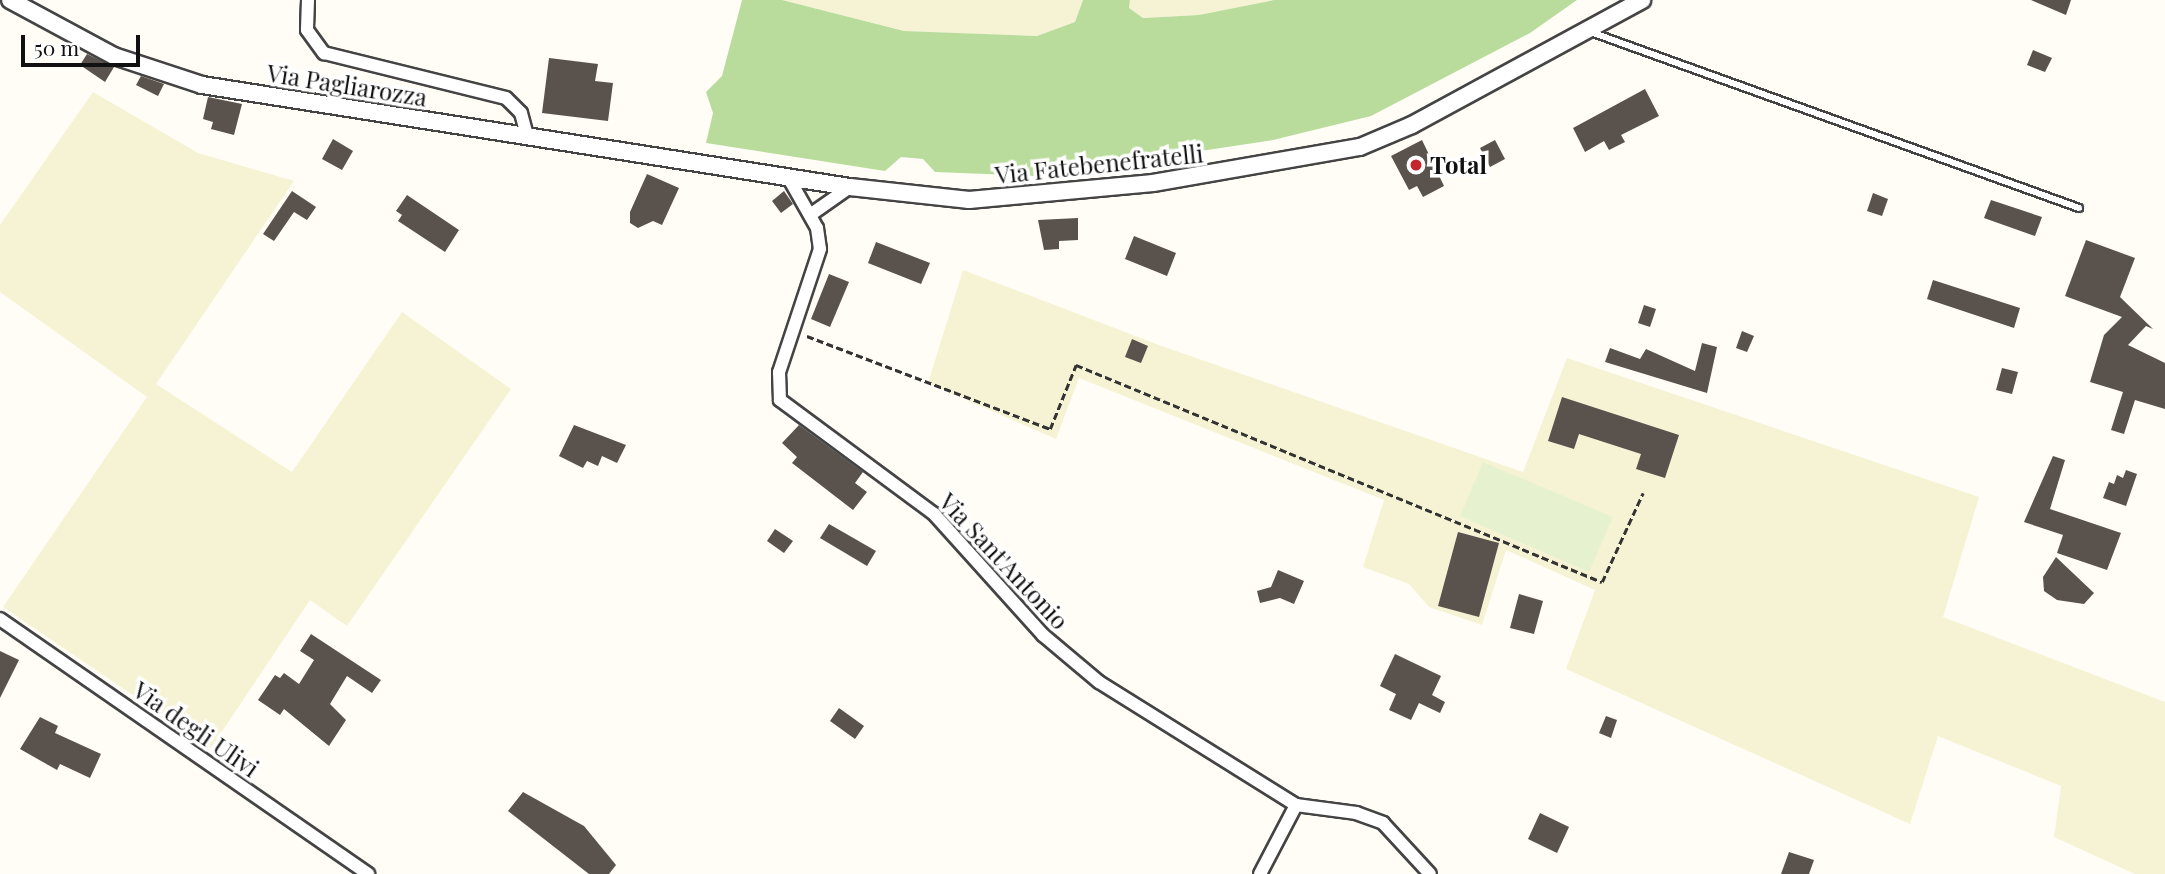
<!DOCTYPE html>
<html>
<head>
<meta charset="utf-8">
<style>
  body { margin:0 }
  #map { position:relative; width:2165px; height:874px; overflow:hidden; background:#fffdf5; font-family:"Playfair Display",serif }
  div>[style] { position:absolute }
  .farmland>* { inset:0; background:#f6f3d4 }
  .forest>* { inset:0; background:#b9dc9c }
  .pitch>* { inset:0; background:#e6f2cf }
  .building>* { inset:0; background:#5a524d }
  .path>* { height:2.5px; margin-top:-1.25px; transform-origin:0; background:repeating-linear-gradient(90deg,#333 0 7px,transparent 0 10.5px) }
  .roads { filter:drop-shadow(2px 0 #444) drop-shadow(-2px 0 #444) drop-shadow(0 2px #444) drop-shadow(0 -2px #444) }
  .service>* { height:6px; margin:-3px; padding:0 3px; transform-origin:3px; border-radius:3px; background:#fff }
  .minor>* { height:12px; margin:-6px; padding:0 6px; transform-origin:6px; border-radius:6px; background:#fff }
  .tertiary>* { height:16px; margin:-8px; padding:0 8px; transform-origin:8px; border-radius:8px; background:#fff }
  .dots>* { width:19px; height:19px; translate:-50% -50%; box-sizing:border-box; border:4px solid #fff; border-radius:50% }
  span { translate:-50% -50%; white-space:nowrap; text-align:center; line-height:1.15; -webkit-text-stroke:7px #fff; paint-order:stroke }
  .street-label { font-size:24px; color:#111 }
  .poi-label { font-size:24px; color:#111; font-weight:700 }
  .left { translate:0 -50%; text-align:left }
  .scale { position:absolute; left:21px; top:35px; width:119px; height:32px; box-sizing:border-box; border:4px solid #111; border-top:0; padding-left:9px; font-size:21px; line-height:24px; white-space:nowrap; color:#111; -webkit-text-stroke:5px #fff; paint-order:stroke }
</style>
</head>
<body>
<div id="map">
  <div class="farmland">
    <div style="clip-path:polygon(782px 0,1083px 0,1075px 22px,1037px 36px,904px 31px)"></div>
    <div style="clip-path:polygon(1130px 0,1274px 0,1199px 15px,1143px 18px,1129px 8px)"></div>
    <div style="clip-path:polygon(93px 92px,198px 153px,294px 181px,156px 384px,292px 472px,402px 312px,511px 389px,347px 626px,310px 600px,211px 748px,3px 607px,147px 397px,0 292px,0 225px)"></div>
    <div style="clip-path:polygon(963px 270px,1159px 345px,1523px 472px,1567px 358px,1979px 497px,1943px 617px,2165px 702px,2165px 874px,2135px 874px,2054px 837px,2061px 786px,1938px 736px,1910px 824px,1566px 669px,1595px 590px,1506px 550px,1482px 625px,1429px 607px,1409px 584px,1363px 567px,1384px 500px,1079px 378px,1056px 439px,928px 383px)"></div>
  </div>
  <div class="forest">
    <div style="clip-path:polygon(742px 0,782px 0,904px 31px,1037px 36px,1075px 22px,1083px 0,1130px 0,1129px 8px,1143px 18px,1199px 15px,1274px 0,1577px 0,1530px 33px,1371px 116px,1273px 140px,1035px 176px,935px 172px,923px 159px,901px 157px,885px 171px,706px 143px,713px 113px,706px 92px,722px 76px)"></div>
  </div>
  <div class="pitch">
    <div style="clip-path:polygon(1483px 462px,1613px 517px,1589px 572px,1460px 516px)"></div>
  </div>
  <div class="building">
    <div style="clip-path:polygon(2031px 0,2071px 0,2066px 15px)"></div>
    <div style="clip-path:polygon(2033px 50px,2052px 58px,2045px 72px,2027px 65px)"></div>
    <div style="clip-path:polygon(87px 54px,114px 67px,105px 82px,80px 65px)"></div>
    <div style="clip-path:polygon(549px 58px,598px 64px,595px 81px,613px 83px,608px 121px,542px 113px)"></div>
    <div style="clip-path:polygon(141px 76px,164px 84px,158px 96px,136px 85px)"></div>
    <div style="clip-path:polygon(1645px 89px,1659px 116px,1621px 135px,1625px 142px,1609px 150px,1604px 141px,1585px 152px,1573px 128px)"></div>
    <div style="clip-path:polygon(208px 97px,242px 104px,234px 135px,211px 129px,213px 122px,203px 119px)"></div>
    <div style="clip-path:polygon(333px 139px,353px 151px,342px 170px,322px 159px)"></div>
    <div style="clip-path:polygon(1422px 140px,1444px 186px,1423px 197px,1417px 186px,1409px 190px,1391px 156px)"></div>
    <div style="clip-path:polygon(1495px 140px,1505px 159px,1490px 167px,1480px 148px)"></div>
    <div style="clip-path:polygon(647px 174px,679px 188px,662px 225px,653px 221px,638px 228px,630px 223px,630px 212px)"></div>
    <div style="clip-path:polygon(292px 191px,316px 207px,307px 220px,294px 212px,274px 241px,263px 234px)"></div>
    <div style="clip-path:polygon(784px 191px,793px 204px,781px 213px,772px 201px)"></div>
    <div style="clip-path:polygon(1873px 193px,1888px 199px,1882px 216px,1867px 211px)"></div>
    <div style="clip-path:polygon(407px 195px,459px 230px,445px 252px,398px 221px,402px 215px,396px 211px)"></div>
    <div style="clip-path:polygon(1991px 200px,2042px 217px,2035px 236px,1984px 218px)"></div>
    <div style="clip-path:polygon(1078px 218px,1078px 240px,1059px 241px,1059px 249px,1044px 250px,1038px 220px)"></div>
    <div style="clip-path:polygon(1134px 236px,1176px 253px,1167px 276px,1125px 259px)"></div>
    <div style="clip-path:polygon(2086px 240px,2135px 258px,2120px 297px,2153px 329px,2146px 326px,2128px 345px,2165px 363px,2165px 409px,2135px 400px,2124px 434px,2111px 430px,2123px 392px,2090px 382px,2104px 335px,2122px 317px,2065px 296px)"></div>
    <div style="clip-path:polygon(876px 242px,930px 263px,921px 284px,868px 263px)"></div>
    <div style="clip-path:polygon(829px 274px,849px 282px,830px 327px,811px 319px)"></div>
    <div style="clip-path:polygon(1933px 280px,2020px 308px,2014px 328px,1927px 299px)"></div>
    <div style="clip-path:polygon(1644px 305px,1656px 309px,1650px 327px,1638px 323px)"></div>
    <div style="clip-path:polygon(1742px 331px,1754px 336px,1747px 352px,1736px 348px)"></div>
    <div style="clip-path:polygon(1132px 339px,1148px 346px,1141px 363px,1125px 357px)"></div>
    <div style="clip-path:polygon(1702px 343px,1717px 347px,1707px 393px,1605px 362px,1610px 348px,1640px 359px,1646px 349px,1695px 371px)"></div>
    <div style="clip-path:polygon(2002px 368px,2018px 372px,2012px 394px,1996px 390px)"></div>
    <div style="clip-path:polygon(1562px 397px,1679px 435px,1665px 478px,1636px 469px,1641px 454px,1579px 434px,1574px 449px,1548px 441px)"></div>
    <div style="clip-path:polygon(574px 425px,626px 445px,617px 463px,602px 456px,598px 466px,587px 461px,583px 468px,559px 456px)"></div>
    <div style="clip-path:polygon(799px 425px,863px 472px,855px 483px,867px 492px,853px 510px,792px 463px,797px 457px,782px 443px)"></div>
    <div style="clip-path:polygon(2053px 456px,2065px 460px,2050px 509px,2121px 533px,2107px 570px,2057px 553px,2063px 535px,2024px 522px)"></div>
    <div style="clip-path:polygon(2126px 470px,2137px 474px,2126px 506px,2103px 498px,2109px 482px,2114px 484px,2117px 475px,2123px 478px)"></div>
    <div style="clip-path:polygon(829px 524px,876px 551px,867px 566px,820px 538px)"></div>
    <div style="clip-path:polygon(775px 529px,793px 541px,784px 553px,767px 541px)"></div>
    <div style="clip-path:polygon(1458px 532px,1499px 543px,1479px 617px,1438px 606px)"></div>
    <div style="clip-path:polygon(2056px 557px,2094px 593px,2084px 604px,2057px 600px,2044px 591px,2043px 577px)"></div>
    <div style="clip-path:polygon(1278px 570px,1304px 581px,1294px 604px,1280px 598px,1260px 603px,1257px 591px,1271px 587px)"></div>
    <div style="clip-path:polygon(1519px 594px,1543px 601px,1534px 634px,1510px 628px)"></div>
    <div style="clip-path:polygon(311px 634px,381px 680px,372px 693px,347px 676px,330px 704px,346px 720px,329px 746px,284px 709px,280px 715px,258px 700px,275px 675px,280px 678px,284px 673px,299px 684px,314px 660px,300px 651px)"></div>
    <div style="clip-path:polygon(0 651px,19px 660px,0 698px)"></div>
    <div style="clip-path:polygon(1395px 654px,1441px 676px,1432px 695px,1445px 702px,1440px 713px,1419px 703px,1411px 720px,1389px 710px,1396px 694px,1380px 686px)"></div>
    <div style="clip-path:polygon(839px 708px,864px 726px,855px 739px,830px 721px)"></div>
    <div style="clip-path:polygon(1606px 716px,1617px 720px,1611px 738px,1599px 733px)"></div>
    <div style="clip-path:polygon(40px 717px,58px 726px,55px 733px,101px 754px,90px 778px,60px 764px,57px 770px,20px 749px)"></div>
    <div style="clip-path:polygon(523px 792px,584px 826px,616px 865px,609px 874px,589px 874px,508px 811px)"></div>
    <div style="clip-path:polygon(1540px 813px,1569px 827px,1557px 853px,1528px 839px)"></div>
    <div style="clip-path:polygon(1789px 852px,1814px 860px,1809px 874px,1781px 874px)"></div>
  </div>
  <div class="path">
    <div style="left:807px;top:336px;width:260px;rotate:20.9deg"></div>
    <div style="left:1050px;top:429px;width:69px;rotate:-67.9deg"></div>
    <div style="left:1076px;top:365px;width:569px;rotate:22.42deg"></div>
    <div style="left:1602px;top:582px;width:98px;rotate:-65.3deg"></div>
  </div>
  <div class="roads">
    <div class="service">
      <div style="left:1588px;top:31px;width:522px;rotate:19.82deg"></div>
    </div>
    <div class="minor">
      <div style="left:308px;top:0;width:30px;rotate:92deg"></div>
      <div style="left:307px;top:30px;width:29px;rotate:54deg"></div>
      <div style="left:324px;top:53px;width:187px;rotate:13.9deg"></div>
      <div style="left:506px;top:98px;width:21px;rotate:45deg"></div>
      <div style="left:521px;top:113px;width:24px;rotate:75deg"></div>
      <div style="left:787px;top:175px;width:61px;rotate:60.5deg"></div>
      <div style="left:817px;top:228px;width:21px;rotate:82deg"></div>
      <div style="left:820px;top:249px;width:130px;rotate:108.4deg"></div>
      <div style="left:779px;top:372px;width:28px;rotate:88deg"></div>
      <div style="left:780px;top:400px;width:192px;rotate:36.5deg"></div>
      <div style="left:934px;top:514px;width:163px;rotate:48deg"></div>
      <div style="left:1043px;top:635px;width:73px;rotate:40deg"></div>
      <div style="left:1099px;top:682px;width:232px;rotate:32deg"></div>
      <div style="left:1296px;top:805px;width:61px;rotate:7.6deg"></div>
      <div style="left:1356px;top:813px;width:29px;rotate:20deg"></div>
      <div style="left:1383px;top:823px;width:69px;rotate:47.3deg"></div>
      <div style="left:810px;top:215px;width:49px;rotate:-35deg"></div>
      <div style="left:0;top:619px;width:448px;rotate:34.7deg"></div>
      <div style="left:1260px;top:874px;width:78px;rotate:-62.4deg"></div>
    </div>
    <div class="tertiary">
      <div style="left:10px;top:0;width:118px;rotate:28.3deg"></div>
      <div style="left:114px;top:56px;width:93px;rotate:18.2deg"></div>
      <div style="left:202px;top:85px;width:656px;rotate:8.95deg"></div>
      <div style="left:850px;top:187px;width:120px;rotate:6.2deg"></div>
      <div style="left:969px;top:200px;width:185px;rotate:-5.3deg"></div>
      <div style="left:1153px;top:183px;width:210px;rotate:-9.9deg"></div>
      <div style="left:1360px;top:147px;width:56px;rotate:-22.9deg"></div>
      <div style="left:1412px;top:125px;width:262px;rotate:-28.5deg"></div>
    </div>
  </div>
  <div class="dots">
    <div style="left:1416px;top:165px;background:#c4262e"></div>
  </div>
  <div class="street-label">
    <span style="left:347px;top:85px;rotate:9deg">Via Pagliarozza</span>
    <span style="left:1099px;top:164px;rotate:-6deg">Via Fatebenefratelli</span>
    <span style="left:1004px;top:561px;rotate:47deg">Via Sant'Antonio</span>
    <span style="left:196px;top:729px;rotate:35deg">Via degli Ulivi</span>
  </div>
  <div class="poi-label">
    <span class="left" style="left:1430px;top:165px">Total</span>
  </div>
  <div class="scale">50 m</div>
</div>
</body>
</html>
